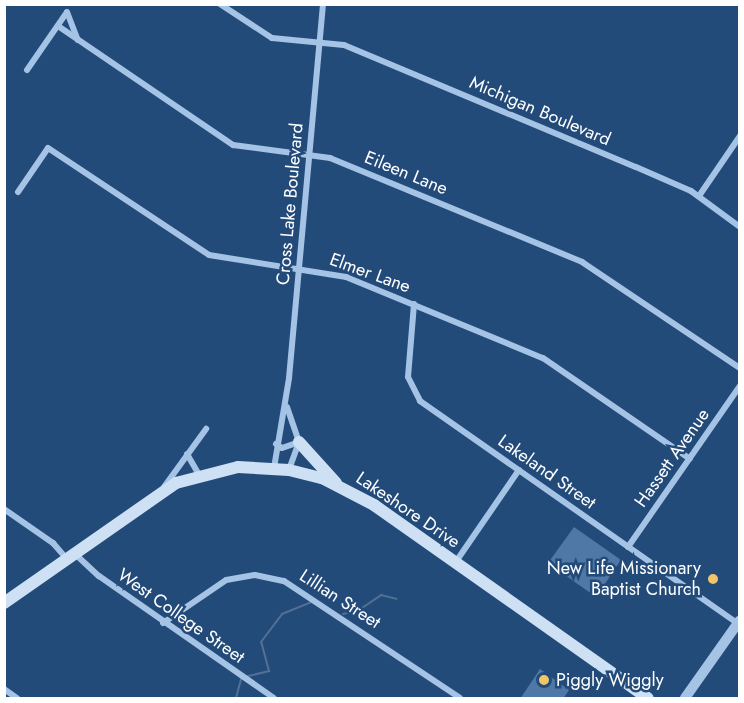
<!DOCTYPE html>
<html>
<head>
<meta charset="utf-8">
<style>
  body { margin:0 }
  #map { position:relative; width:744px; height:703px; overflow:hidden; background:#234b7a; font-family:Jost,sans-serif }
  div>[style] { position:absolute }
  .stream>* { height:2px; margin:-1px; padding:0 1px; transform-origin:1px; border-radius:1px; background:#537093 }
  .building>* { inset:0; background:#5078a6 }
  .minor>* { height:6px; margin:-3px; padding:0 3px; transform-origin:3px; border-radius:3px; background:#a5c3e5 }
  .tertiary>* { height:10px; margin:-5px; padding:0 5px; transform-origin:5px; border-radius:5px; background:#a5c3e5 }
  .secondary>* { height:12px; margin:-6px; padding:0 6px; transform-origin:6px; border-radius:6px; background:#cee0f4 }
  .dots>* { width:16px; height:16px; translate:-50% -50%; box-sizing:border-box; border:3px solid #234b7a; border-radius:50% }
  span { translate:-50% -50%; white-space:nowrap; text-align:center; line-height:1.15; -webkit-text-stroke:5px #234b7a; paint-order:stroke }
  .street-label { font-size:18px; color:#fff }
  .poi-label { font-size:18px; color:#fff }
  .right { translate:-100% -50%; text-align:right }
  .left { translate:0 -50%; text-align:left }
  .frame { position:absolute; inset:0; border:6px solid #fff; pointer-events:none }
</style>
</head>
<body>
<div id="map">
  <div class="stream">
    <div style="left:343px;top:614px;width:16px;rotate:-14deg"></div>
    <div style="left:359px;top:610px;width:27px;rotate:-34deg"></div>
    <div style="left:381px;top:595px;width:16px;rotate:14deg"></div>
    <div style="left:248px;top:676px;width:22px;rotate:-13deg"></div>
    <div style="left:269px;top:671px;width:30px;rotate:-105deg"></div>
    <div style="left:261px;top:642px;width:35px;rotate:-53deg"></div>
    <div style="left:282px;top:614px;width:31px;rotate:-22deg"></div>
    <div style="left:236px;top:698px;width:20px;rotate:-75deg"></div>
  </div>
  <div class="building">
    <div style="clip-path:polygon(574px 527px,621px 560px,596px 597px,548px 563px)"></div>
    <div style="clip-path:polygon(540px 669px,569px 690px,563px 699px,520px 699px)"></div>
  </div>
  <div class="minor">
    <div style="left:220px;top:4px;width:62px;rotate:33.2deg"></div>
    <div style="left:272px;top:38px;width:72px;rotate:5.6deg"></div>
    <div style="left:344px;top:45px;width:316px;rotate:22.7deg"></div>
    <div style="left:636px;top:167px;width:60px;rotate:23.6deg"></div>
    <div style="left:691px;top:191px;width:61px;rotate:36.3deg"></div>
    <div style="left:58px;top:26px;width:212px;rotate:34.2deg"></div>
    <div style="left:233px;top:145px;width:98px;rotate:7.6deg"></div>
    <div style="left:330px;top:158px;width:273px;rotate:22.4deg"></div>
    <div style="left:582px;top:262px;width:190px;rotate:33.9deg"></div>
    <div style="left:27px;top:70px;width:70px;rotate:-55.4deg"></div>
    <div style="left:67px;top:12px;width:30px;rotate:69deg"></div>
    <div style="left:18px;top:192px;width:53px;rotate:-55.7deg"></div>
    <div style="left:48px;top:148px;width:193px;rotate:33.6deg"></div>
    <div style="left:209px;top:255px;width:139px;rotate:9.1deg"></div>
    <div style="left:346px;top:277px;width:213px;rotate:22.4deg"></div>
    <div style="left:543px;top:358px;width:178px;rotate:34.5deg"></div>
    <div style="left:699px;top:196px;width:73px;rotate:-55.7deg"></div>
    <div style="left:414px;top:304px;width:73px;rotate:94.7deg"></div>
    <div style="left:408px;top:377px;width:27px;rotate:63deg"></div>
    <div style="left:420px;top:401px;width:389px;rotate:35deg"></div>
    <div style="left:287px;top:407px;width:37px;rotate:71deg"></div>
    <div style="left:299px;top:442px;width:30px;rotate:110deg"></div>
    <div style="left:276px;top:444px;width:7px;rotate:34deg"></div>
    <div style="left:282px;top:448px;width:18px;rotate:-19deg"></div>
    <div style="left:187px;top:454px;width:24px;rotate:60deg"></div>
    <div style="left:274px;top:468px;width:91px;rotate:-80.5deg"></div>
    <div style="left:289px;top:378px;width:376px;rotate:-84.8deg"></div>
    <div style="left:164px;top:487px;width:72px;rotate:-54.1deg"></div>
    <div style="left:4px;top:509px;width:60px;rotate:34.8deg"></div>
    <div style="left:53px;top:543px;width:20px;rotate:49deg"></div>
    <div style="left:628px;top:547px;width:196px;rotate:-55.2deg"></div>
    <div style="left:74px;top:553px;width:34px;rotate:43deg"></div>
    <div style="left:99px;top:576px;width:213px;rotate:34.9deg"></div>
    <div style="left:455px;top:563px;width:113px;rotate:-55.5deg"></div>
    <div style="left:163px;top:623px;width:76px;rotate:-34.3deg"></div>
    <div style="left:226px;top:580px;width:29px;rotate:-10deg"></div>
    <div style="left:255px;top:575px;width:30px;rotate:12deg"></div>
    <div style="left:284px;top:581px;width:211px;rotate:33.6deg"></div>
    <div style="left:4px;top:689px;width:16px;rotate:35deg"></div>
  </div>
  <div class="tertiary">
    <div style="left:685px;top:698px;width:95px;rotate:-54.8deg"></div>
  </div>
  <div class="secondary">
    <div style="left:299px;top:442px;width:55px;rotate:47.9deg"></div>
    <div style="left:4px;top:603px;width:210px;rotate:-34.9deg"></div>
    <div style="left:176px;top:483px;width:64px;rotate:-14.5deg"></div>
    <div style="left:238px;top:467px;width:51px;rotate:3.4deg"></div>
    <div style="left:289px;top:470px;width:34px;rotate:14deg"></div>
    <div style="left:322px;top:478px;width:59px;rotate:27.4deg"></div>
    <div style="left:374px;top:505px;width:335px;rotate:35.2deg"></div>
  </div>
  <div class="dots">
    <div style="left:713px;top:579px;background:#f0c668"></div>
    <div style="left:544px;top:680px;background:#f0c668"></div>
  </div>
  <div class="street-label">
    <span style="left:540px;top:111px;rotate:23deg">Michigan Boulevard</span>
    <span style="left:406px;top:173px;rotate:22deg">Eileen Lane</span>
    <span style="left:290px;top:204px;rotate:-85deg">Cross Lake Boulevard</span>
    <span style="left:370px;top:273px;rotate:20deg">Elmer Lane</span>
    <span style="left:672px;top:458px;rotate:-55deg">Hassett Avenue</span>
    <span style="left:547px;top:472px;rotate:35deg">Lakeland Street</span>
    <span style="left:408px;top:510px;rotate:34deg">Lakeshore Drive</span>
    <span style="left:340px;top:599px;rotate:33deg">Lillian Street</span>
    <span style="left:181px;top:616px;rotate:35deg">West College Street</span>
  </div>
  <div class="poi-label">
    <span class="right" style="left:701px;top:579px">New Life Missionary<br>Baptist Church</span>
    <span class="left" style="left:556px;top:680px">Piggly Wiggly</span>
  </div>
  <div class="frame"></div>
</div>
</body>
</html>
